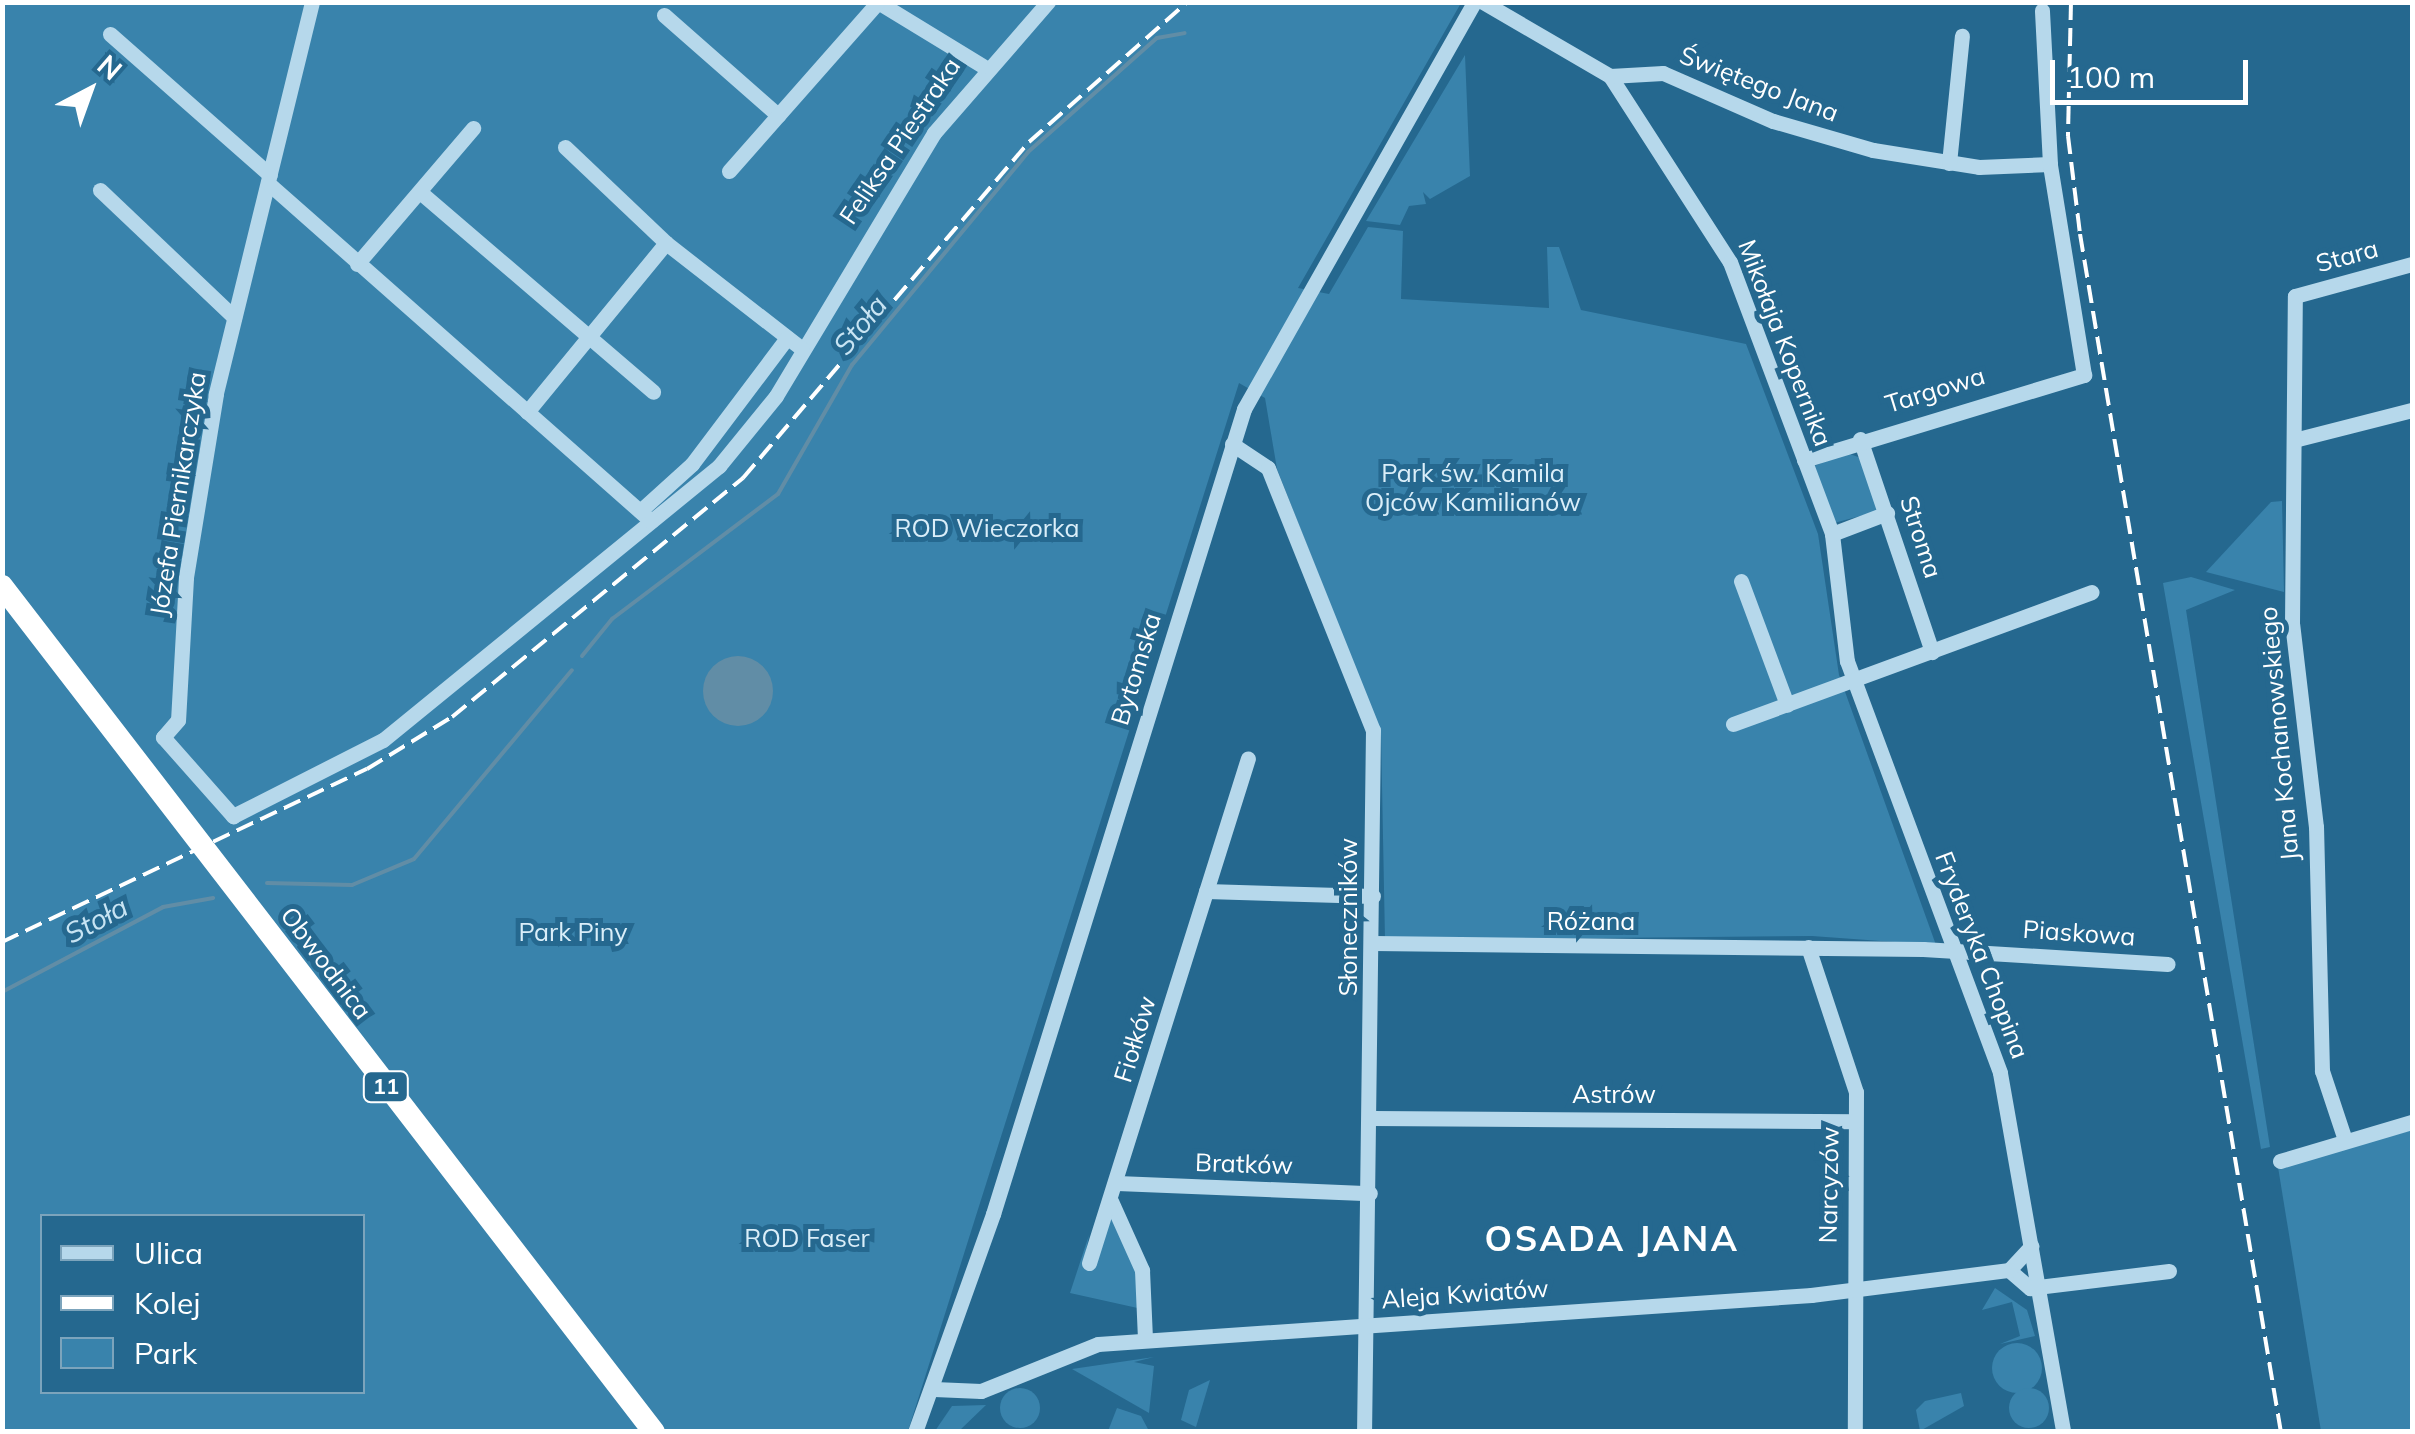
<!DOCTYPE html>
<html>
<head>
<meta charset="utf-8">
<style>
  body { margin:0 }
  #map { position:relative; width:2415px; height:1434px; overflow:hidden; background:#25688f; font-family:Mulish,sans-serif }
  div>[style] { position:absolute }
  .green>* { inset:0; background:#3983ac }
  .round { border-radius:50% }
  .water>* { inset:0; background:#618da6 }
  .stream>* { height:4px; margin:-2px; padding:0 2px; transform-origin:2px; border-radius:2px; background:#618da6 }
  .minor>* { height:15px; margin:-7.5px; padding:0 7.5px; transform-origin:7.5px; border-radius:7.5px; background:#b6d8eb }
  .highway>* { height:22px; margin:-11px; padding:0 11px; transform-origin:11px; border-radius:11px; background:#fff }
  .rail>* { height:4px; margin-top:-2px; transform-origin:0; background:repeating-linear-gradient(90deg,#fff 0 18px,transparent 0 26px) }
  span { translate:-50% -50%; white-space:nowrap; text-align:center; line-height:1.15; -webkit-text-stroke:10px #25688f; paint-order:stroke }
  .shield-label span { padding:2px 8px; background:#25688f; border:2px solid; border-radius:8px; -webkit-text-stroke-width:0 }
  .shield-label { font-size:22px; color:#fff; font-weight:700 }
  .street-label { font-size:25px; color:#fff }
  .park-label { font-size:25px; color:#daeef9 }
  .water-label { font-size:28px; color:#c8e4f3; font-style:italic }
  .district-label { font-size:35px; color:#fff; font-weight:700; letter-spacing:2.5px }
  .frame { position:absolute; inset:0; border:5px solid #fff; pointer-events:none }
  .legend { position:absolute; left:40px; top:1214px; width:325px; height:180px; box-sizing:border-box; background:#25688f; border:2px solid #7ca4bc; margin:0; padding:12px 18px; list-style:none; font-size:30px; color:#fff }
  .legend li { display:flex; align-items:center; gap:20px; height:50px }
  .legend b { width:50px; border:2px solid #7ca4bc }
  .north { position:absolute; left:40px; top:40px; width:100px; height:100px; -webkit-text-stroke:8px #25688f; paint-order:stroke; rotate:41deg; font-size:28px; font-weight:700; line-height:40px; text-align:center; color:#fff }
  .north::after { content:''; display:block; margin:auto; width:35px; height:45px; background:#fff; clip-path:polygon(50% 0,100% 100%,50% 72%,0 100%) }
  .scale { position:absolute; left:2050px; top:60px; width:198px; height:45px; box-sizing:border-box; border:5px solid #fff; border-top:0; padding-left:12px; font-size:30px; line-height:35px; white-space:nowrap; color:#fff; -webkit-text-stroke:8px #25688f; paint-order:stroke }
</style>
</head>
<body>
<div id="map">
  <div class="green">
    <div style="clip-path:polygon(evenodd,2px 3px,1461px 3px,1298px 288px,1329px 294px,1368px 227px,1378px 228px,1403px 231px,1401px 299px,1549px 308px,1547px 247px,1559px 247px,1581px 310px,1746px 344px,1818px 534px,1839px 675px,1936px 945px,1812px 936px,1385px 940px,1381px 734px,1277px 469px,1265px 398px,1239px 383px,908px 1431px,3px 1431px,2px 3px,42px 1216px,362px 1216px,362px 1392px,42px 1392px,42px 1216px)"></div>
    <div style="clip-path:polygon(1465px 55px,1470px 176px,1430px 199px,1423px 192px,1426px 204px,1409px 206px,1400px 225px,1366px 221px)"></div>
    <div style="clip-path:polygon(1847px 453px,1861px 458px,1879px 511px,1834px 523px,1814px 466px)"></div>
    <div style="clip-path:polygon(2282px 501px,2284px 592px,2206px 572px,2271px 502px)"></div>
    <div style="clip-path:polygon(2191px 577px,2235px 590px,2186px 610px,2270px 1147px,2261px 1149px,2163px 583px)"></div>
    <div style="clip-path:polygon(2412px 1130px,2412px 1431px,2321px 1431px,2278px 1167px)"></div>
    <div style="clip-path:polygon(1111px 1210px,1139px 1272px,1142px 1309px,1070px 1293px,1089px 1235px,1083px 1267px,1091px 1270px)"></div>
    <div style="clip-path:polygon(1995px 1288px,2027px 1310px,2035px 1336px,2000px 1344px,2020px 1336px,2012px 1302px,1982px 1310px)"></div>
    <div class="round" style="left:1992px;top:1343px;width:50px;height:50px"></div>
    <div style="clip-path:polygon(1154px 1357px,1134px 1362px,1154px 1366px,1149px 1413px,1072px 1369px)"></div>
    <div style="clip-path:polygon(1210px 1380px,1196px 1427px,1181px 1420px,1189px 1390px)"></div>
    <div class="round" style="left:2009px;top:1388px;width:40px;height:40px"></div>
    <div class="round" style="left:1000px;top:1388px;width:40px;height:40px"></div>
    <div style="clip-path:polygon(1961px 1393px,1964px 1406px,1920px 1431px,1916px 1410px,1925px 1401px)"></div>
    <div style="clip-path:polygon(986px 1405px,959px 1431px,935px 1431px,952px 1406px)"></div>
    <div style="clip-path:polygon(1117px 1408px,1141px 1416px,1149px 1431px,1108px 1431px)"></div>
  </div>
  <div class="water">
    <div class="round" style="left:703px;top:656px;width:70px;height:70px"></div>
  </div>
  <div class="stream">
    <div style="left:582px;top:656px;width:48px;rotate:-51deg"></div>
    <div style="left:612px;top:619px;width:208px;rotate:-37deg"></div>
    <div style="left:778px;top:494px;width:149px;rotate:-60.2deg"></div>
    <div style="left:852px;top:365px;width:276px;rotate:-50.4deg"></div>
    <div style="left:1028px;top:152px;width:172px;rotate:-41.5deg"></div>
    <div style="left:1157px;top:38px;width:28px;rotate:-10deg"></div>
    <div style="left:267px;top:883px;width:85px;rotate:1.3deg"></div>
    <div style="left:352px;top:885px;width:67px;rotate:-22.8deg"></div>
    <div style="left:414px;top:859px;width:246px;rotate:-50.1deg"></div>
    <div style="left:2px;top:992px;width:182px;rotate:-27.8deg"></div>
    <div style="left:163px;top:907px;width:51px;rotate:-10.2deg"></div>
  </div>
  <div class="minor">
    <div style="left:312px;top:2px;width:404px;rotate:103.8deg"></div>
    <div style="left:216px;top:394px;width:186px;rotate:99.3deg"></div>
    <div style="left:186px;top:578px;width:142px;rotate:93.2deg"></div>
    <div style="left:178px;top:720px;width:23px;rotate:131deg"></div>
    <div style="left:163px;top:737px;width:106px;rotate:48.5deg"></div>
    <div style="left:233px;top:816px;width:168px;rotate:-26.9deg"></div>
    <div style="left:383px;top:740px;width:434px;rotate:-39.2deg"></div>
    <div style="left:719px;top:466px;width:90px;rotate:-50.8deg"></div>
    <div style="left:776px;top:396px;width:307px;rotate:-59deg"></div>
    <div style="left:934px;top:133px;width:174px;rotate:-49deg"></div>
    <div style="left:878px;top:2px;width:123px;rotate:31.4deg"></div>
    <div style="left:1483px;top:2px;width:147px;rotate:30.2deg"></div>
    <div style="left:1610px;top:76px;width:221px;rotate:57.2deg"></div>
    <div style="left:1730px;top:262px;width:290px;rotate:69.4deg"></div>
    <div style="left:1832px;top:534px;width:128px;rotate:83.3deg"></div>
    <div style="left:1847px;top:661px;width:439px;rotate:69.6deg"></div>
    <div style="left:2000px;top:1073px;width:364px;rotate:80deg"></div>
    <div style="left:664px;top:15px;width:152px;rotate:41.3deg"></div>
    <div style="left:110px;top:34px;width:213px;rotate:41.4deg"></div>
    <div style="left:1610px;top:76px;width:53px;rotate:-3.2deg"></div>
    <div style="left:1663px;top:73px;width:120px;rotate:23.6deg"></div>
    <div style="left:1773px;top:121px;width:104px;rotate:16.2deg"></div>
    <div style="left:1873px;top:150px;width:107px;rotate:9.1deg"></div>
    <div style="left:1979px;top:167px;width:71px;rotate:-2.4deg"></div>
    <div style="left:565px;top:147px;width:139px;rotate:43.5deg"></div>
    <div style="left:666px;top:243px;width:172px;rotate:37.9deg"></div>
    <div style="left:1949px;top:163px;width:128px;rotate:-84.2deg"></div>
    <div style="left:729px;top:171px;width:225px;rotate:-48.6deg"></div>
    <div style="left:268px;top:183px;width:511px;rotate:41.43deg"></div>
    <div style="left:100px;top:190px;width:185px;rotate:43.5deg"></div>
    <div style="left:420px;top:192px;width:307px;rotate:40.6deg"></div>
    <div style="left:357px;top:264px;width:179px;rotate:-49.5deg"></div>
    <div style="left:527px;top:412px;width:219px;rotate:-50.6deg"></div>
    <div style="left:1860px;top:439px;width:225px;rotate:71.3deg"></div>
    <div style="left:2294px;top:440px;width:122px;rotate:-14.3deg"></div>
    <div style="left:1232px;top:444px;width:43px;rotate:33.7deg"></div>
    <div style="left:1268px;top:468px;width:282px;rotate:68.2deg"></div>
    <div style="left:1373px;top:730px;width:702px;rotate:90.73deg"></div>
    <div style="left:1804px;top:460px;width:293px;rotate:-16.9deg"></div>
    <div style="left:2084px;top:375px;width:214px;rotate:-99.2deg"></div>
    <div style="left:2050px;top:164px;width:154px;rotate:-93deg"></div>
    <div style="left:640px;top:511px;width:70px;rotate:-42.1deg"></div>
    <div style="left:692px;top:464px;width:158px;rotate:-53deg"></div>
    <div style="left:1832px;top:534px;width:59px;rotate:-20.9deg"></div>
    <div style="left:1741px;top:581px;width:132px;rotate:69.6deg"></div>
    <div style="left:1733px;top:724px;width:382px;rotate:-20.2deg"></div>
    <div style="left:1206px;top:891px;width:167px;rotate:1.7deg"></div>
    <div style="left:1373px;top:943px;width:550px;rotate:0.63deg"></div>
    <div style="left:1923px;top:949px;width:245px;rotate:3.5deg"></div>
    <div style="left:1808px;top:947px;width:153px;rotate:71.7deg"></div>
    <div style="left:1856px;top:1092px;width:340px;rotate:90.2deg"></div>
    <div style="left:1372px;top:1118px;width:483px;rotate:0.4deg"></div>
    <div style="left:2345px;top:1140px;width:73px;rotate:-108.4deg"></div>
    <div style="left:2322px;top:1071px;width:244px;rotate:-91.4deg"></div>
    <div style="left:2316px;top:827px;width:204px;rotate:-96.7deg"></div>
    <div style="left:2292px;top:624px;width:328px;rotate:-89.5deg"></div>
    <div style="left:2295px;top:296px;width:121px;rotate:-15.3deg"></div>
    <div style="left:2280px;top:1161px;width:138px;rotate:-16.5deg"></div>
    <div style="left:1117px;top:1183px;width:253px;rotate:2.3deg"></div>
    <div style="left:1111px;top:1201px;width:76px;rotate:65.8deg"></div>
    <div style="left:1142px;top:1270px;width:70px;rotate:87.5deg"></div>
    <div style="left:1089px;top:1263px;width:529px;rotate:-72.52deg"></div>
    <div style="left:2009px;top:1270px;width:28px;rotate:41deg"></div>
    <div style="left:2030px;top:1288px;width:140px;rotate:-7deg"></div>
    <div style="left:2009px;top:1270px;width:33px;rotate:-47deg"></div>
    <div style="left:934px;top:1389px;width:47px;rotate:2.4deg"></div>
    <div style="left:981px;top:1391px;width:126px;rotate:-21.9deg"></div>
    <div style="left:1098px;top:1344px;width:715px;rotate:-3.93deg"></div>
    <div style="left:1811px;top:1295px;width:200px;rotate:-7.2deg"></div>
    <div style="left:915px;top:1432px;width:232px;rotate:-70.3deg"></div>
    <div style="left:993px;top:1214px;width:843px;rotate:-72.68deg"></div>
    <div style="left:1244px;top:409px;width:467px;rotate:-60.5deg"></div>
  </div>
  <div class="highway">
    <div style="left:2px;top:586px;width:1068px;rotate:52.38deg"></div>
  </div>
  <div class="rail">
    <div style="left:2071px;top:2px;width:134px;rotate:91.3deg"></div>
    <div style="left:2068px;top:136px;width:99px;rotate:83deg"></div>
    <div style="left:2080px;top:234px;width:1215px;rotate:80.48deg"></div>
    <div style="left:2px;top:942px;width:404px;rotate:-25.4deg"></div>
    <div style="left:367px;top:769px;width:100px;rotate:-31.5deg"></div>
    <div style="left:452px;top:717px;width:377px;rotate:-39.4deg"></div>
    <div style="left:743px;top:478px;width:441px;rotate:-49.6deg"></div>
    <div style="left:1029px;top:142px;width:211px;rotate:-41.5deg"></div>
  </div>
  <div class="shield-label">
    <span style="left:386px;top:1087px">11</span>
  </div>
  <div class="street-label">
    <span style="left:1759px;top:84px;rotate:21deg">Świętego Jana</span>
    <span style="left:900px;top:141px;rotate:-56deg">Feliksa Piestraka</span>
    <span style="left:2347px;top:256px;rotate:-15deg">Stara</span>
    <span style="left:1785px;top:343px;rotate:69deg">Mikołaja Kopernika</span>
    <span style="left:1935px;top:390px;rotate:-17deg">Targowa</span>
    <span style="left:178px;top:494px;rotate:-81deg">Józefa Piernikarczyka</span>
    <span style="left:1921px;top:537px;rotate:72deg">Stroma</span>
    <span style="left:1136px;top:669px;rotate:-73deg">Bytomska</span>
    <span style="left:2279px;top:734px;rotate:-95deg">Jana Kochanowskiego</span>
    <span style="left:1348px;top:917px;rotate:-90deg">Słoneczników</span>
    <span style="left:1591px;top:921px">Różana</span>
    <span style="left:2079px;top:933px;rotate:4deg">Piaskowa</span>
    <span style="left:1982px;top:955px;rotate:69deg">Fryderyka Chopina</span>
    <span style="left:326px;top:963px;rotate:53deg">Obwodnica</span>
    <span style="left:1135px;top:1039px;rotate:-73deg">Fiołków</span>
    <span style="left:1614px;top:1094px">Astrów</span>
    <span style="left:1244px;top:1164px;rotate:2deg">Bratków</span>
    <span style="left:1829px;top:1185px;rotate:-89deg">Narcyzów</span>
    <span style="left:1465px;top:1294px;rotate:-4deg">Aleja Kwiatów</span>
  </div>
  <div class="park-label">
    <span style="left:1473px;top:488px">Park św. Kamila<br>Ojców Kamilianów</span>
    <span style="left:987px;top:528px">ROD Wieczorka</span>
    <span style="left:573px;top:932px">Park Piny</span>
    <span style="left:807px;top:1238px">ROD Faser</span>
  </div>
  <div class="water-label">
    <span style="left:860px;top:325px;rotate:-51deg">Stoła</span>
    <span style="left:96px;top:920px;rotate:-28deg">Stoła</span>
  </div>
  <div class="district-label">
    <span style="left:1612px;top:1238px">OSADA JANA</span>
  </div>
  <div class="frame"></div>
  <ul class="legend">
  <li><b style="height:12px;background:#b6d8eb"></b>Ulica</li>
  <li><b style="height:12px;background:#fff"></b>Kolej</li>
  <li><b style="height:28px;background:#3983ac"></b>Park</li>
  </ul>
  <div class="north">N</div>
  <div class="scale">100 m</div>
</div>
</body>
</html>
